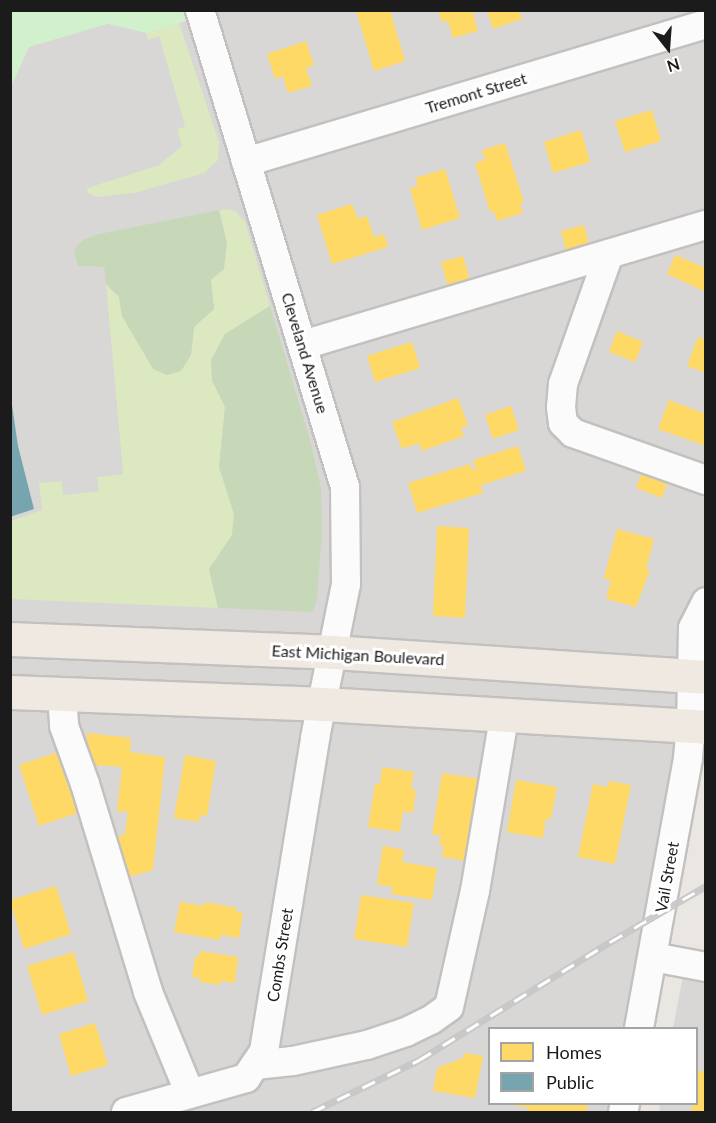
<!DOCTYPE html>
<html>
<head>
<meta charset="utf-8">
<style>
  body { margin:0 }
  #map { position:relative; width:716px; height:1123px; overflow:hidden; background:#eae7e3; font-family:Lato,sans-serif }
  div>[style] { position:absolute }
  .residential>* { inset:0; background:#d9d7d5 }
  .grass>* { inset:0; background:#dbe8c0 }
  .forest>* { inset:0; background:#c7d8b8 }
  .park>* { inset:0; background:#d1f1cc }
  .parking>* { inset:0; background:#d8d7d5 }
  .homes>* { inset:0; background:#ffd966 }
  .public>* { inset:0; background:#76a5af }
  .roads { filter:drop-shadow(2px 0 #c2c1bf) drop-shadow(-2px 0 #c2c1bf) drop-shadow(0 2px #c2c1bf) drop-shadow(0 -2px #c2c1bf) }
  .minor>* { height:28px; margin:-14px; padding:0 14px; transform-origin:14px; border-radius:14px; background:#fcfbfb }
  .major>* { height:33px; margin:-16.5px; padding:0 16.5px; transform-origin:16.5px; border-radius:16.5px; background:#f0e9e2 }
  .rail>* { height:7px; margin-top:-3.5px; transform-origin:0; background:repeating-linear-gradient(90deg,#fff 0 14px,#c9c8c8 0 28px); box-sizing:border-box; border-block:2px solid #c9c8c8 }
  span { translate:-50% -50%; white-space:nowrap; text-align:center; line-height:1.15; -webkit-text-stroke:6px #fff; paint-order:stroke }
  .street-label { font-size:16px; color:#1b1b1b }
  .frame { position:absolute; inset:0; border:12px solid #1b1b1b; pointer-events:none }
  .legend { position:absolute; left:488px; top:1027px; width:210px; height:78px; box-sizing:border-box; background:#fff; border:2px solid #a4a4a4; margin:0; padding:8px 10px; list-style:none; font-size:18px; color:#1b1b1b }
  .legend li { display:flex; align-items:center; gap:12px; height:30px }
  .legend b { width:30px; border:2px solid #a4a4a4 }
  .north { position:absolute; left:638px; top:18px; width:60px; height:60px; -webkit-text-stroke:4px #fff; paint-order:stroke; rotate:163deg; font-size:16px; font-weight:700; line-height:24px; text-align:center; color:#1b1b1b }
  .north::after { content:''; display:block; margin:auto; width:21px; height:27px; background:#1b1b1b; clip-path:polygon(50% 0,100% 100%,50% 72%,0 100%) }
</style>
</head>
<body>
<div id="map">
  <div class="residential">
    <div style="clip-path:polygon(10px 11px,705px 11px,705px 643px,641px 1028px,490px 1028px,490px 1104px,627px 1104px,626px 1112px,11px 1112px)"></div>
    <div style="clip-path:polygon(683px 976px,705px 981px,705px 1112px,659px 1112px,660px 1104px,696px 1104px,696px 1028px,673px 1028px)"></div>
  </div>
  <div class="grass">
    <div style="clip-path:polygon(179px 23px,219px 142px,218px 160px,204px 173px,134px 193px,96px 197px,88px 193px,87px 188px,159px 165px,177px 129px,185px 127px,159px 37px,147px 40px,146px 33px)"></div>
    <div style="clip-path:polygon(228px 209px,236px 212px,245px 222px,270px 306px,225px 334px,212px 380px,225px 407px,219px 467px,234px 514px,232px 535px,209px 569px,218px 608px,11px 599px,11px 521px,42px 510px,39px 483px,62px 481px,64px 495px,98px 491px,97px 477px,123px 474px,106px 284px,119px 297px,122px 316px,191px 355px,194px 327px,214px 309px,211px 280px,227px 243px,219px 210px)"></div>
  </div>
  <div class="forest">
    <div style="clip-path:polygon(219px 210px,227px 243px,224px 269px,211px 280px,214px 309px,194px 327px,191px 355px,181px 371px,167px 375px,153px 369px,122px 316px,119px 297px,106px 284px,104px 267px,78px 266px,74px 249px,83px 240px,99px 234px)"></div>
    <div style="clip-path:polygon(270px 306px,311px 443px,321px 489px,322px 533px,317px 599px,313px 612px,218px 608px,209px 569px,232px 535px,234px 514px,219px 467px,225px 407px,212px 380px,211px 360px,225px 334px)"></div>
  </div>
  <div class="park">
    <div style="clip-path:polygon(11px 11px,183px 11px,186px 21px,146px 33px,108px 24px,30px 47px,11px 87px)"></div>
  </div>
  <div class="parking">
    <div style="clip-path:polygon(108px 24px,146px 33px,148px 40px,159px 36px,185px 126px,177px 129px,182px 146px,159px 165px,87px 188px,32px 198px,11px 198px,11px 87px,29px 47px)"></div>
    <div style="clip-path:polygon(78px 266px,104px 267px,123px 474px,97px 477px,99px 491px,63px 495px,62px 481px,39px 483px,15px 274px)"></div>
  </div>
  <div class="homes">
    <div style="clip-path:polygon(356px 10px,390px 10px,405px 61px,374px 71px)"></div>
    <div style="clip-path:polygon(438px 10px,480px 10px,473px 13px,478px 31px,453px 38px,448px 21px,442px 22px)"></div>
    <div style="clip-path:polygon(487px 10px,519px 10px,522px 19px,493px 29px)"></div>
    <div style="clip-path:polygon(306px 41px,314px 65px,306px 68px,312px 86px,288px 93px,283px 76px,275px 79px,267px 54px)"></div>
    <div style="clip-path:polygon(652px 110px,661px 141px,625px 152px,615px 121px)"></div>
    <div style="clip-path:polygon(581px 130px,590px 162px,553px 173px,544px 142px)"></div>
    <div style="clip-path:polygon(505px 143px,524px 202px,520px 203px,523px 213px,497px 221px,494px 211px,490px 212px,475px 163px,485px 160px,482px 150px)"></div>
    <div style="clip-path:polygon(445px 169px,460px 218px,422px 230px,410px 188px,418px 186px,415px 178px)"></div>
    <div style="clip-path:polygon(352px 204px,358px 219px,367px 216px,374px 237px,384px 234px,388px 247px,332px 264px,317px 215px)"></div>
    <div style="clip-path:polygon(584px 225px,589px 244px,566px 251px,561px 231px)"></div>
    <div style="clip-path:polygon(675px 255px,706px 268px,704px 291px,667px 274px)"></div>
    <div style="clip-path:polygon(463px 256px,470px 281px,448px 287px,441px 262px)"></div>
    <div style="clip-path:polygon(617px 331px,643px 342px,635px 362px,609px 352px)"></div>
    <div style="clip-path:polygon(698px 337px,706px 340px,706px 373px,687px 366px)"></div>
    <div style="clip-path:polygon(412px 342px,420px 368px,375px 382px,367px 356px)"></div>
    <div style="clip-path:polygon(458px 398px,468px 425px,461px 428px,464px 436px,422px 451px,419px 443px,402px 449px,392px 422px)"></div>
    <div style="clip-path:polygon(669px 400px,706px 414px,706px 446px,658px 429px)"></div>
    <div style="clip-path:polygon(511px 406px,519px 430px,493px 439px,485px 415px)"></div>
    <div style="clip-path:polygon(518px 446px,526px 471px,481px 485px,483px 493px,417px 513px,408px 483px,470px 464px,472px 470px,476px 469px,473px 460px)"></div>
    <div style="clip-path:polygon(644px 466px,670px 475px,662px 498px,636px 488px)"></div>
    <div style="clip-path:polygon(437px 526px,469px 528px,465px 618px,433px 616px)"></div>
    <div style="clip-path:polygon(617px 529px,654px 539px,646px 569px,650px 570px,636px 607px,606px 599px,611px 580px,604px 578px)"></div>
    <div style="clip-path:polygon(87px 733px,131px 738px,130px 752px,165px 757px,153px 870px,128px 877px,116px 837px,125px 834px,128px 812px,117px 811px,122px 767px,94px 765px,87px 741px)"></div>
    <div style="clip-path:polygon(58px 752px,78px 813px,39px 826px,19px 765px)"></div>
    <div style="clip-path:polygon(185px 755px,216px 761px,207px 816px,200px 815px,199px 822px,174px 818px)"></div>
    <div style="clip-path:polygon(382px 767px,414px 772px,411px 789px,416px 790px,413px 813px,403px 811px,400px 832px,368px 827px,375px 784px,380px 784px)"></div>
    <div style="clip-path:polygon(442px 773px,479px 779px,476px 799px,480px 800px,466px 861px,442px 857px,444px 846px,439px 845px,441px 835px,432px 834px)"></div>
    <div style="clip-path:polygon(516px 780px,557px 787px,551px 819px,546px 818px,543px 838px,507px 832px)"></div>
    <div style="clip-path:polygon(609px 781px,631px 785px,615px 864px,578px 857px,593px 784px,608px 787px)"></div>
    <div style="clip-path:polygon(383px 846px,404px 850px,402px 862px,437px 868px,432px 900px,391px 894px,393px 887px,377px 884px)"></div>
    <div style="clip-path:polygon(56px 886px,71px 934px,24px 949px,10px 900px)"></div>
    <div style="clip-path:polygon(361px 895px,414px 903px,407px 947px,354px 939px)"></div>
    <div style="clip-path:polygon(180px 902px,204px 906px,205px 902px,237px 908px,236px 912px,243px 913px,239px 938px,221px 935px,219px 940px,174px 932px)"></div>
    <div style="clip-path:polygon(200px 951px,238px 957px,235px 983px,221px 981px,220px 985px,200px 982px,200px 978px,192px 977px,195px 957px,199px 957px)"></div>
    <div style="clip-path:polygon(74px 952px,88px 1001px,42px 1015px,27px 966px)"></div>
    <div style="clip-path:polygon(95px 1023px,108px 1065px,71px 1076px,59px 1034px)"></div>
    <div style="clip-path:polygon(464px 1053px,483px 1056px,475px 1098px,433px 1091px,437px 1068px,463px 1058px)"></div>
    <div style="clip-path:polygon(696px 1071px,706px 1072px,706px 1112px,691px 1112px,693px 1104px,696px 1104px)"></div>
    <div style="clip-path:polygon(510px 1104px,588px 1104px,586px 1112px,527px 1112px,528px 1108px)"></div>
  </div>
  <div class="public">
    <div style="clip-path:polygon(12px 405px,18px 446px,34px 509px,10px 517px)"></div>
  </div>
  <div class="roads">
    <div class="minor">
      <div style="left:246px;top:162px;width:480px;rotate:-16.7deg"></div>
      <div style="left:609px;top:254px;width:138px;rotate:109.5deg"></div>
      <div style="left:563px;top:384px;width:23px;rotate:95deg"></div>
      <div style="left:561px;top:407px;width:16px;rotate:83deg"></div>
      <div style="left:563px;top:423px;width:14px;rotate:45deg"></div>
      <div style="left:573px;top:433px;width:141px;rotate:19.5deg"></div>
      <div style="left:303px;top:345px;width:420px;rotate:-16.6deg"></div>
      <div style="left:62px;top:695px;width:31px;rotate:86deg"></div>
      <div style="left:64px;top:726px;width:62px;rotate:70.1deg"></div>
      <div style="left:85px;top:784px;width:217px;rotate:73.1deg"></div>
      <div style="left:148px;top:992px;width:110px;rotate:67.6deg"></div>
      <div style="left:653px;top:957px;width:54px;rotate:10.7deg"></div>
      <div style="left:639px;top:1028px;width:274px;rotate:-79.7deg"></div>
      <div style="left:688px;top:758px;width:33px;rotate:-85deg"></div>
      <div style="left:691px;top:725px;width:97px;rotate:-88.8deg"></div>
      <div style="left:693px;top:628px;width:29px;rotate:-63deg"></div>
      <div style="left:255px;top:1065px;width:38px;rotate:-6deg"></div>
      <div style="left:293px;top:1061px;width:76px;rotate:-12.2deg"></div>
      <div style="left:367px;top:1045px;width:41px;rotate:-18.4deg"></div>
      <div style="left:406px;top:1032px;width:28px;rotate:-26deg"></div>
      <div style="left:431px;top:1020px;width:22px;rotate:-36deg"></div>
      <div style="left:449px;top:1007px;width:119px;rotate:-77.4deg"></div>
      <div style="left:475px;top:891px;width:176px;rotate:-80.5deg"></div>
      <div style="left:126px;top:1112px;width:125px;rotate:-15.8deg"></div>
      <div style="left:246px;top:1078px;width:32px;rotate:-56deg"></div>
      <div style="left:264px;top:1051px;width:317px;rotate:-80.7deg"></div>
      <div style="left:315px;top:738px;width:157px;rotate:-78.6deg"></div>
      <div style="left:346px;top:584px;width:97px;rotate:-90.6deg"></div>
      <div style="left:345px;top:487px;width:499px;rotate:-106.9deg"></div>
      <div style="left:623px;top:1112px;width:8px;rotate:-76deg"></div>
    </div>
    <div class="major">
      <div style="left:10px;top:639px;width:322px;rotate:2.3deg"></div>
      <div style="left:332px;top:652px;width:375px;rotate:3.8deg"></div>
      <div style="left:10px;top:692px;width:312px;rotate:2.2deg"></div>
      <div style="left:322px;top:704px;width:385px;rotate:3.4deg"></div>
    </div>
  </div>
  <div class="rail">
    <div style="left:312px;top:1112px;width:119px;rotate:-25.9deg"></div>
    <div style="left:419px;top:1060px;width:225px;rotate:-31.7deg"></div>
    <div style="left:610px;top:942px;width:111px;rotate:-30.3deg"></div>
  </div>
  <div class="street-label">
    <span style="left:476px;top:93px;rotate:-17deg">Tremont Street</span>
    <span style="left:305px;top:353px;rotate:73deg">Cleveland Avenue</span>
    <span style="left:358px;top:655px;rotate:3deg">East Michigan Boulevard</span>
    <span style="left:667px;top:877px;rotate:-80deg">Vail Street</span>
    <span style="left:280px;top:955px;rotate:-81deg">Combs Street</span>
  </div>
  <div class="frame"></div>
  <ul class="legend">
  <li><b style="height:16px;background:#ffd966"></b>Homes</li>
  <li><b style="height:16px;background:#76a5af"></b>Public</li>
  </ul>
  <div class="north">N</div>
</div>
</body>
</html>
